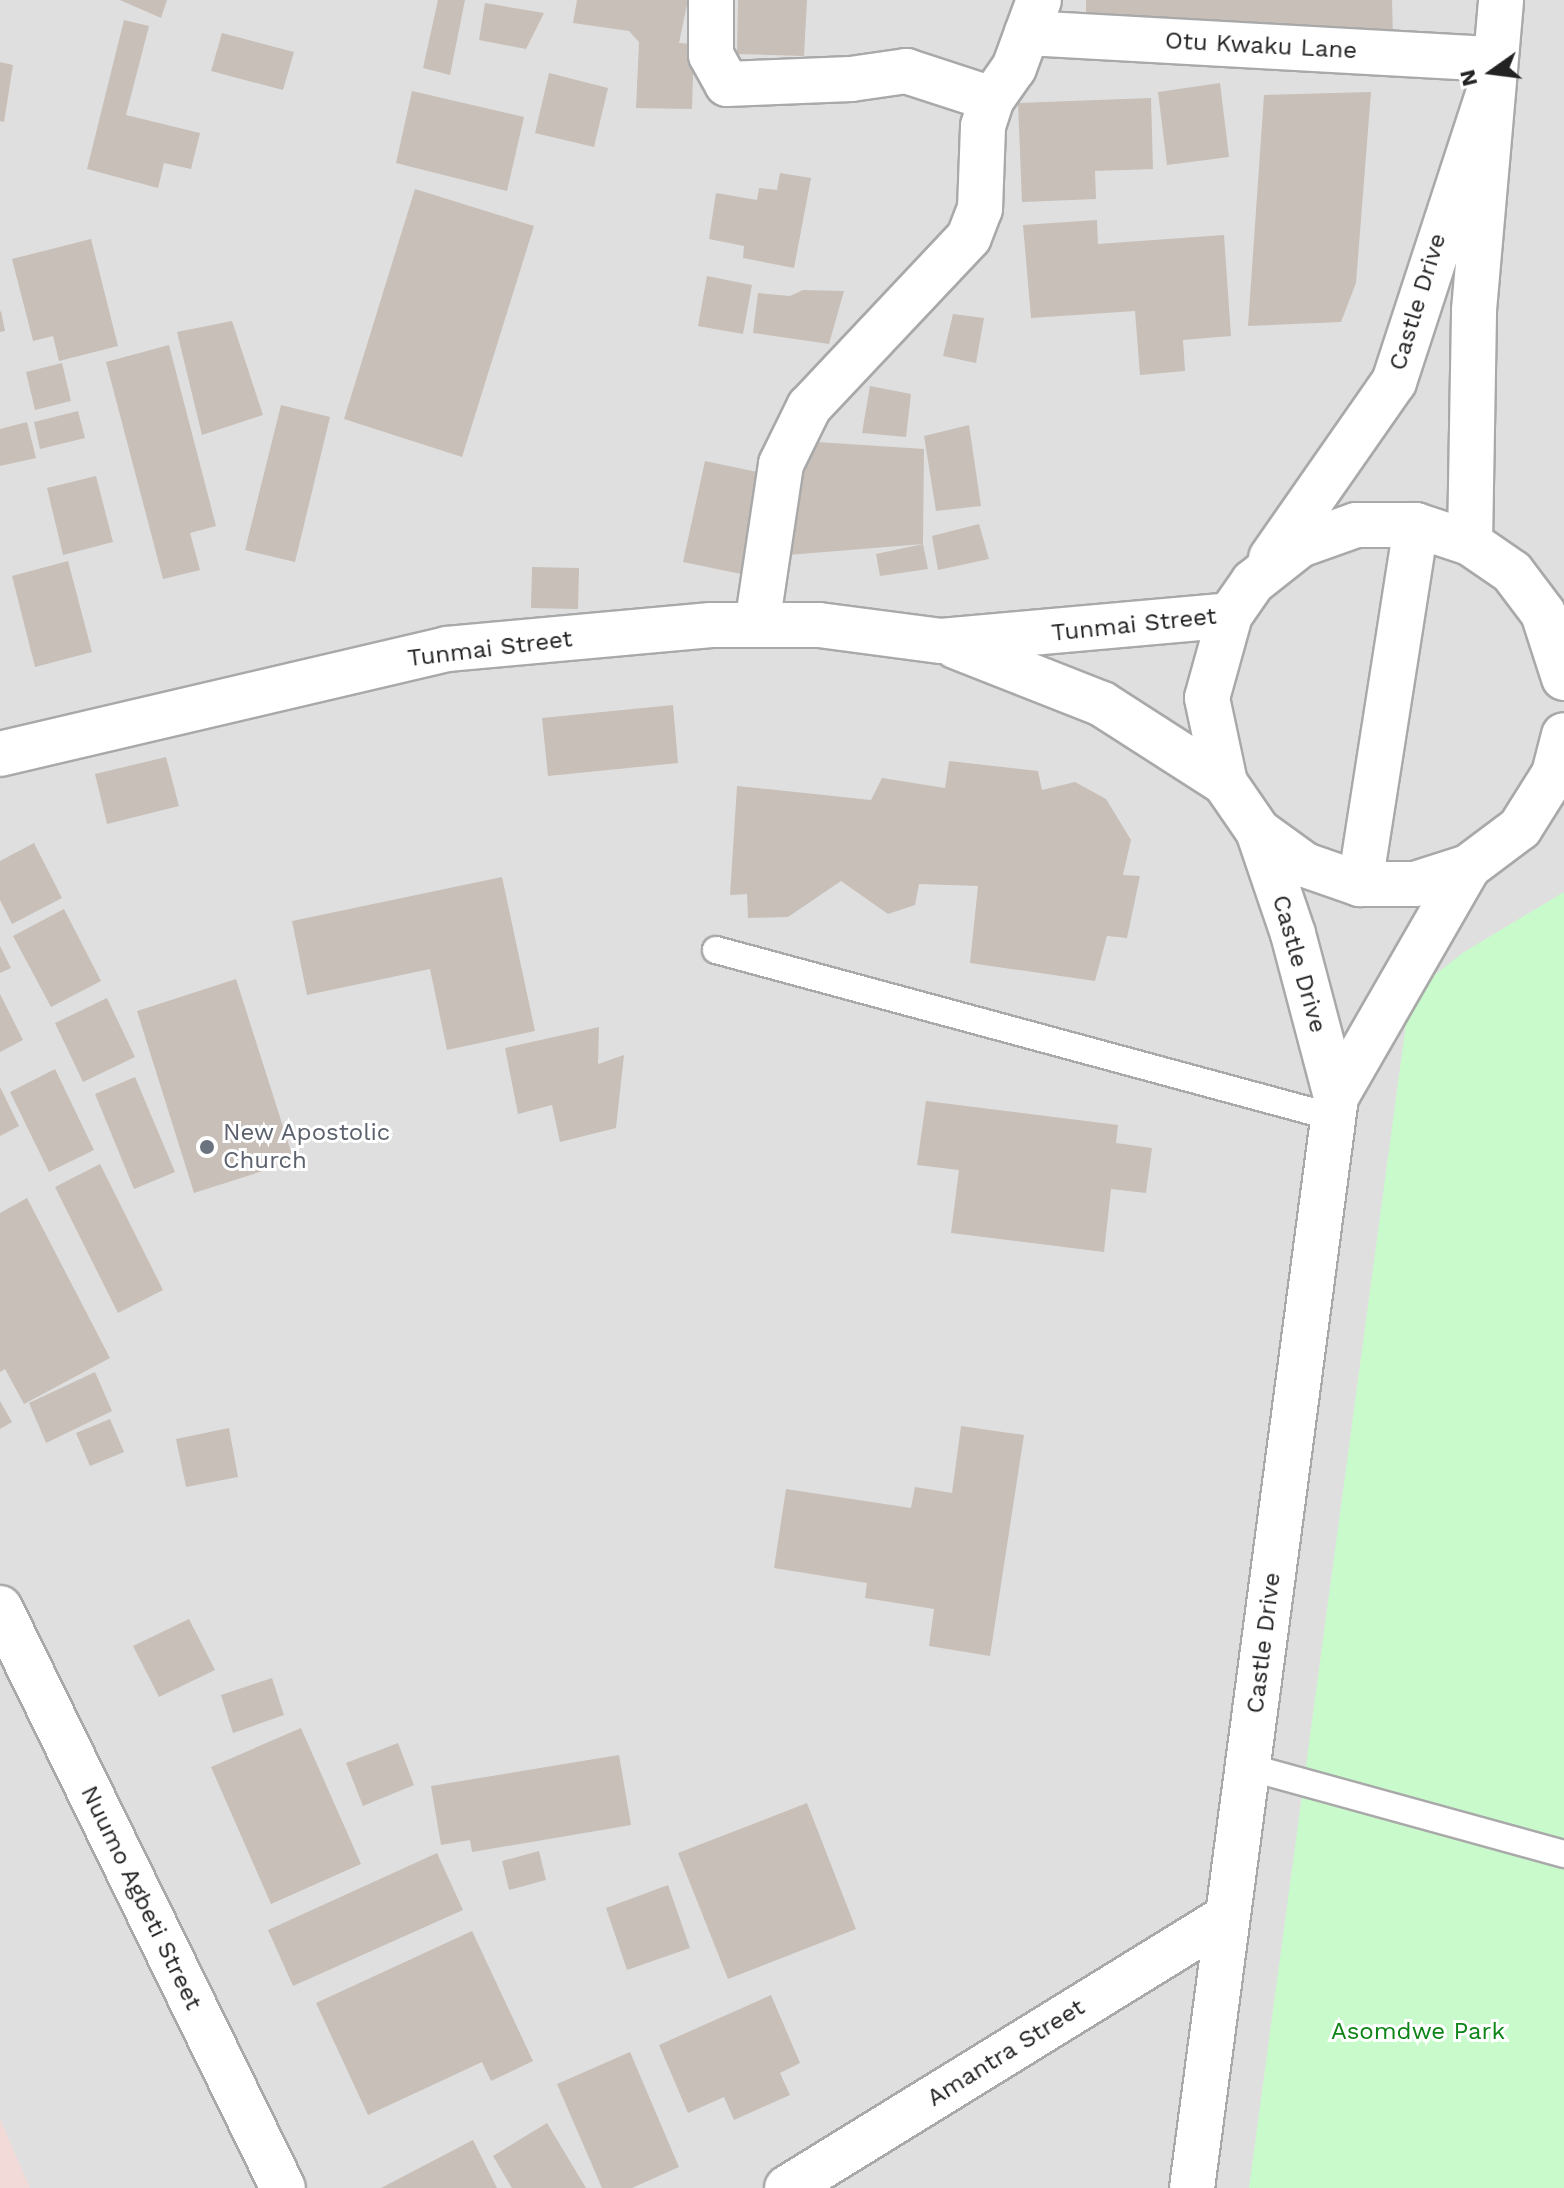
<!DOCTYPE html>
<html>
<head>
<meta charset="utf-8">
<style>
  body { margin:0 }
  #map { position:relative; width:1564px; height:2188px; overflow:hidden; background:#f2efe9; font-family:"Work Sans",sans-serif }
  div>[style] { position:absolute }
  .residential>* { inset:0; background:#e0dfdf }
  .commercial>* { inset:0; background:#f2dad9 }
  .park>* { inset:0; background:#c8facc }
  .building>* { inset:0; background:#c7bfb8 }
  .roads { filter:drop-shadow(2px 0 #a9a9a9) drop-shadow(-2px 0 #a9a9a9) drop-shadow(0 2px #a9a9a9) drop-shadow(0 -2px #a9a9a9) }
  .lane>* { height:26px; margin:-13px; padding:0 13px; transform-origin:13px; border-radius:13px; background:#fff }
  .street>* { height:44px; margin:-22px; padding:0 22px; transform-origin:22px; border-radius:22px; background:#fff }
  .dots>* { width:22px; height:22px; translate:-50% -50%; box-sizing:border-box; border:4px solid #fff; border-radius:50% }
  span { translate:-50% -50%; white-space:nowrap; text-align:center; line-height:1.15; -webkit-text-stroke:6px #fff; paint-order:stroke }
  .street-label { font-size:24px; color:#222 }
  .worship-label { font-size:24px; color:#5b616d }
  .left { translate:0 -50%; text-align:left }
  .park-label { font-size:24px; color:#0c8416 }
  .north { position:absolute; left:1452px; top:32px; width:80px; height:80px; -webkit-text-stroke:6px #fff; paint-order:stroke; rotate:256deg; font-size:22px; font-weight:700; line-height:32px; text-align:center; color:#222 }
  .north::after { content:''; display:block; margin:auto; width:28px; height:36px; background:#222; clip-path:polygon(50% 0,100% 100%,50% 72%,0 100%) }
</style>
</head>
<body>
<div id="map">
  <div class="residential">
    <div style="clip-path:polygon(0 0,1564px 0,1564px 2188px,0 2188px)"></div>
  </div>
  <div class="commercial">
    <div style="clip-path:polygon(0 2119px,30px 2188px,0 2188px)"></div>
  </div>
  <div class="park">
    <div style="clip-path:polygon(1564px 892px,1564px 2188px,1249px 2188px,1410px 994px,1464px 952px)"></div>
  </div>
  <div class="building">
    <div style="clip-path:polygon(120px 0,167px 0,161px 18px)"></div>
    <div style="clip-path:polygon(438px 0,465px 0,450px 75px,423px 68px)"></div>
    <div style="clip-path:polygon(577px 0,688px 0,679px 43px,694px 44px,692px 109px,636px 108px,639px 42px,629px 31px,573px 23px)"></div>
    <div style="clip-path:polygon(738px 0,807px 0,804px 56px,737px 54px)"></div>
    <div style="clip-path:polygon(1086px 0,1392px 0,1393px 37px,1086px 28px)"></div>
    <div style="clip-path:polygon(485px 3px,544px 13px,526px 49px,479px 40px)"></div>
    <div style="clip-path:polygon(124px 20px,149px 26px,126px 115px,200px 133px,191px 169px,164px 163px,158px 188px,87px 169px)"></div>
    <div style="clip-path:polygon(222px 33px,294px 52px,283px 90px,211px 71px)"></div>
    <div style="clip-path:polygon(0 62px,13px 65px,4px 122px,0 121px)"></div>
    <div style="clip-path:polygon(549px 73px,608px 88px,594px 147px,535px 133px)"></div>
    <div style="clip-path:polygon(1220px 83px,1229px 157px,1167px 165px,1158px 92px)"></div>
    <div style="clip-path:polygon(412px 91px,524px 117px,507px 191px,396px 163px)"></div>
    <div style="clip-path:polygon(1371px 92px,1356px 283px,1341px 322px,1248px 326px,1264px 95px)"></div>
    <div style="clip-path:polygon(1151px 98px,1153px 169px,1095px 171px,1096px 199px,1022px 202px,1018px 103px)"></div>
    <div style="clip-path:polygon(780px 173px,811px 178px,794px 268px,743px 258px,744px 246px,709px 239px,716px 193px,757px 200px,759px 188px,777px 190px)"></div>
    <div style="clip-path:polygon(415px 189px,534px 226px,462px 457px,344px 419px)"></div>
    <div style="clip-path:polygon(1097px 220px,1098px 244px,1224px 235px,1231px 336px,1183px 340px,1185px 371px,1140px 375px,1135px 311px,1031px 318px,1023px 225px)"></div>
    <div style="clip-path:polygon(91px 239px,118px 346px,59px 361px,53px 336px,33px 341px,12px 259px)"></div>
    <div style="clip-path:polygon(707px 276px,752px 285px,743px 334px,698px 326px)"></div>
    <div style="clip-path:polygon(803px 290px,844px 291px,829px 344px,753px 333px,758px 293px,790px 296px)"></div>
    <div style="clip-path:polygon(1px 311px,5px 331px,0 332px,0 312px)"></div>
    <div style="clip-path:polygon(953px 314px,984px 318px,976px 363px,943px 356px)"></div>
    <div style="clip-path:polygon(232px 321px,263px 415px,202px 435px,177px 332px)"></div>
    <div style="clip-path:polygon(169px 345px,216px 526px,190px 533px,200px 570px,163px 579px,106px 362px)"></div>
    <div style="clip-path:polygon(62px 363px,71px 401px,35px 410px,26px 372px)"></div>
    <div style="clip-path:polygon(870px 386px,911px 394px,906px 437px,862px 433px)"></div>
    <div style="clip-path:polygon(281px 405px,330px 417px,295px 562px,245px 550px)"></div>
    <div style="clip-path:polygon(78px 411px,85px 438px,40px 449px,34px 422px)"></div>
    <div style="clip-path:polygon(27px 422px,36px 458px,0 466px,0 429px)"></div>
    <div style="clip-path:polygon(969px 425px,981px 506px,936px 511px,924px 436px)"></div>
    <div style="clip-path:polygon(802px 441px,924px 449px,923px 544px,788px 555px)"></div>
    <div style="clip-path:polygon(705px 461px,762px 473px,741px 574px,683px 562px)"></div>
    <div style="clip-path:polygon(96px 476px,113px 542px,63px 555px,47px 488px)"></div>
    <div style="clip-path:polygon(979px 524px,989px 559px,938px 570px,932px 536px)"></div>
    <div style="clip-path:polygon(923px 544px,928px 569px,880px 576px,876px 554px)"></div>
    <div style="clip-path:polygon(68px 561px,92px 652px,35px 667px,12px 576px)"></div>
    <div style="clip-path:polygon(532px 567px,579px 568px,578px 609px,531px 608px)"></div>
    <div style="clip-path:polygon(673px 705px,678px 763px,548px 776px,542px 718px)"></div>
    <div style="clip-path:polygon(166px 757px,179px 806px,107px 824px,95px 774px)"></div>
    <div style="clip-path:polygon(949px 761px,1038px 771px,1042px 790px,1075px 782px,1106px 799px,1131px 840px,1123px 875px,1140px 876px,1127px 938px,1107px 936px,1095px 981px,970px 963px,978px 886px,919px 884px,915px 905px,888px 914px,841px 881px,788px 917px,748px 918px,747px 894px,730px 895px,737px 786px,871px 800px,882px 778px,945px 788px)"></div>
    <div style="clip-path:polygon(34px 843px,62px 898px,12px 924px,0 900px,0 861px)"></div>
    <div style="clip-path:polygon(502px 877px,535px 1031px,447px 1050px,430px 969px,307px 995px,292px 921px)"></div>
    <div style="clip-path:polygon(64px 909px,101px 981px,51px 1007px,13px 936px)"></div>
    <div style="clip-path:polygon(0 946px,11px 968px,0 973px)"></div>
    <div style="clip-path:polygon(236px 979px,294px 1161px,194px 1193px,137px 1011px)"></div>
    <div style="clip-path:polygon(0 994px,23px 1040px,0 1052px)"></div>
    <div style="clip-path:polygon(107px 998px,135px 1057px,83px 1082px,55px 1023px)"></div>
    <div style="clip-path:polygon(599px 1027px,598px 1064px,624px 1055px,616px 1128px,560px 1142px,552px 1105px,518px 1114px,505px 1048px)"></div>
    <div style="clip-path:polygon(55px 1069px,94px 1150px,49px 1172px,10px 1092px)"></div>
    <div style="clip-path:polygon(135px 1077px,175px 1172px,134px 1189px,95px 1094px)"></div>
    <div style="clip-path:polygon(0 1087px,19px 1126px,0 1136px)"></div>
    <div style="clip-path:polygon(926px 1101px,1118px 1125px,1116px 1143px,1152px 1148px,1146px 1193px,1111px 1189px,1104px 1252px,951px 1233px,959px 1170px,917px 1165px)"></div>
    <div style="clip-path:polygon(100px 1164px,163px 1290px,118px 1313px,55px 1187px)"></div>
    <div style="clip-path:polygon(27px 1198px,110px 1358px,24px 1404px,5px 1369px,0 1372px,0 1213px)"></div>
    <div style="clip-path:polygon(95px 1372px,112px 1411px,46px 1443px,29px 1403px)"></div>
    <div style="clip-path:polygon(0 1401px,12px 1422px,0 1429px)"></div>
    <div style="clip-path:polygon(110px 1419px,124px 1452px,90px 1466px,76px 1433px)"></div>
    <div style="clip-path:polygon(961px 1426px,1024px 1435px,990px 1656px,929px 1646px,934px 1609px,865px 1598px,867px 1583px,774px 1568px,786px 1489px,911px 1508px,915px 1487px,952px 1493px)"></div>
    <div style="clip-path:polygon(229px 1428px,238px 1477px,186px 1487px,176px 1439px)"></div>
    <div style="clip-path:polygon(189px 1619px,215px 1670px,159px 1697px,133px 1646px)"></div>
    <div style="clip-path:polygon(272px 1678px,284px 1715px,233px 1733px,221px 1695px)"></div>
    <div style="clip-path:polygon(301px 1728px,361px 1864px,271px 1904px,211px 1767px)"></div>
    <div style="clip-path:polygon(398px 1743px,414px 1785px,363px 1806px,346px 1763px)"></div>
    <div style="clip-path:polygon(619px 1755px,631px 1825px,472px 1852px,470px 1840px,441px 1845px,431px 1786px)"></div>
    <div style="clip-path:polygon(807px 1803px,856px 1929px,728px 1979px,678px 1853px)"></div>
    <div style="clip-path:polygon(539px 1851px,546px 1880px,509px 1890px,502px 1861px)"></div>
    <div style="clip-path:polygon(437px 1853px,463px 1910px,293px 1986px,268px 1930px)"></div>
    <div style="clip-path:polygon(668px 1885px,690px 1948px,627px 1970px,606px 1908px)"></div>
    <div style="clip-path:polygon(472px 1931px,533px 2061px,491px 2081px,482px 2062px,368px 2115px,316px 2003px)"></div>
    <div style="clip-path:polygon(771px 1995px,800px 2063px,780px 2073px,790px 2095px,734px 2120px,724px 2097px,688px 2113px,659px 2045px)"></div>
    <div style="clip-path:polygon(630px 2052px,679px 2167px,632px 2188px,602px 2188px,557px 2084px)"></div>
    <div style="clip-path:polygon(547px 2123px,586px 2188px,512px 2188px,493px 2156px)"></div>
    <div style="clip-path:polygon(473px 2140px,497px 2188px,381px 2188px)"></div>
  </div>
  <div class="roads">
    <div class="lane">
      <div style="left:716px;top:950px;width:639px;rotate:15.15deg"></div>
      <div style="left:1248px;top:1767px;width:328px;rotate:15.4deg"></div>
    </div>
    <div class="street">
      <div style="left:711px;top:0;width:55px;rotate:90deg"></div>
      <div style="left:711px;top:55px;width:33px;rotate:61deg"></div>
      <div style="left:727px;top:84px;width:124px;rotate:-2.3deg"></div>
      <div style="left:851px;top:79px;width:56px;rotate:-8.3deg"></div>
      <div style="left:906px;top:71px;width:90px;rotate:18deg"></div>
      <div style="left:1027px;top:33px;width:468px;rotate:3.2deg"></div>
      <div style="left:1470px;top:543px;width:233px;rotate:-89deg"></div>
      <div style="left:1474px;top:310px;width:311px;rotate:-85deg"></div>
      <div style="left:1271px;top:558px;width:215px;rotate:-55.1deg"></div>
      <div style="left:1394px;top:382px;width:315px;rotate:-71.9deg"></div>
      <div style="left:757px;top:625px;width:163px;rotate:-81.5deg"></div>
      <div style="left:781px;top:464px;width:64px;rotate:-63.8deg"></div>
      <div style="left:809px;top:407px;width:233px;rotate:-46.7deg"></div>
      <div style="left:969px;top:237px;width:30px;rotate:-69deg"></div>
      <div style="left:980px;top:209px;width:83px;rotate:-87.9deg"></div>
      <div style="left:983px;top:126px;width:28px;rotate:-72deg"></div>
      <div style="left:992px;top:99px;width:38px;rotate:-55deg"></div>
      <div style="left:1014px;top:68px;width:72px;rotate:-69.8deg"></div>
      <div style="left:955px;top:646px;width:158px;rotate:21.5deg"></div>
      <div style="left:1102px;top:704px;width:146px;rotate:32.7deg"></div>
      <div style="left:1564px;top:678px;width:68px;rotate:-107.9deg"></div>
      <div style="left:1543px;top:613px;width:51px;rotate:-127.1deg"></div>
      <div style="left:1512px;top:572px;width:51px;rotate:-145.4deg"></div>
      <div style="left:1470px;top:543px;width:57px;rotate:-161.6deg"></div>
      <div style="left:1416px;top:525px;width:60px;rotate:180deg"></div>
      <div style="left:1356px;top:525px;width:59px;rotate:160.3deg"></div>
      <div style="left:1300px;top:545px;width:60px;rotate:141.8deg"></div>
      <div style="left:1253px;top:582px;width:40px;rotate:124.9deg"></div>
      <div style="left:1230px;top:615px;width:86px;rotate:105.5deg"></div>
      <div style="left:1207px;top:698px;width:87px;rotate:78deg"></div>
      <div style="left:1225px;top:783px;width:58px;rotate:55.5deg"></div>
      <div style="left:1258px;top:831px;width:58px;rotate:35.9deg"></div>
      <div style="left:1305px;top:865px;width:58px;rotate:19.1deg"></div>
      <div style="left:1360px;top:884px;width:55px"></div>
      <div style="left:1415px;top:884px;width:56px;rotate:-17.8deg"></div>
      <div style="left:1468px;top:867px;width:65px;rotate:-36.9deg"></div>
      <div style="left:1520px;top:828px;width:64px;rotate:-57.8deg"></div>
      <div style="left:1554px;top:774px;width:40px;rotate:-75.6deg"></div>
      <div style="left:0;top:754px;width:459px;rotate:-13.2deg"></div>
      <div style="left:447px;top:649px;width:265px;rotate:-5.2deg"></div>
      <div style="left:711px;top:625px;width:108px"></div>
      <div style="left:819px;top:625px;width:123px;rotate:7.5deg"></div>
      <div style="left:941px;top:641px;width:290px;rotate:-5.1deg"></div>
      <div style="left:1258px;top:831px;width:109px;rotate:71.2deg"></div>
      <div style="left:1293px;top:934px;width:169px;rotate:75.2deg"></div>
      <div style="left:1360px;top:884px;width:363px;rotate:-81.1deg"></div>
      <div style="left:0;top:1608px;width:645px;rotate:63.99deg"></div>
      <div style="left:787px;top:2188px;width:515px;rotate:-31.65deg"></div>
      <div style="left:1192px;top:2188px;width:1100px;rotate:-82.48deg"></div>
      <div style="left:1336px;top:1097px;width:265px;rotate:-60.1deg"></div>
    </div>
  </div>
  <div class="dots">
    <div style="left:207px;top:1147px;background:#6b7280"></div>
  </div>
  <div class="street-label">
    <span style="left:1261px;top:46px;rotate:3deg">Otu Kwaku Lane</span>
    <span style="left:1418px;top:302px;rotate:-73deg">Castle Drive</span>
    <span style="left:1134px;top:625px;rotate:-6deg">Tunmai Street</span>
    <span style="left:490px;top:649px;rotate:-7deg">Tunmai Street</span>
    <span style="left:1299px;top:964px;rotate:74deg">Castle Drive</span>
    <span style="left:1264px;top:1643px;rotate:-83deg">Castle Drive</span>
    <span style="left:141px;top:1898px;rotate:64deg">Nuumo Agbeti Street</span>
    <span style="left:1006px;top:2053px;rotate:-32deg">Amantra Street</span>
  </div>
  <div class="worship-label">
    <span class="left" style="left:223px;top:1147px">New Apostolic<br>Church</span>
  </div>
  <div class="park-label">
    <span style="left:1418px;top:2032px">Asomdwe Park</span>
  </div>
  <div class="north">N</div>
</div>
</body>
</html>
